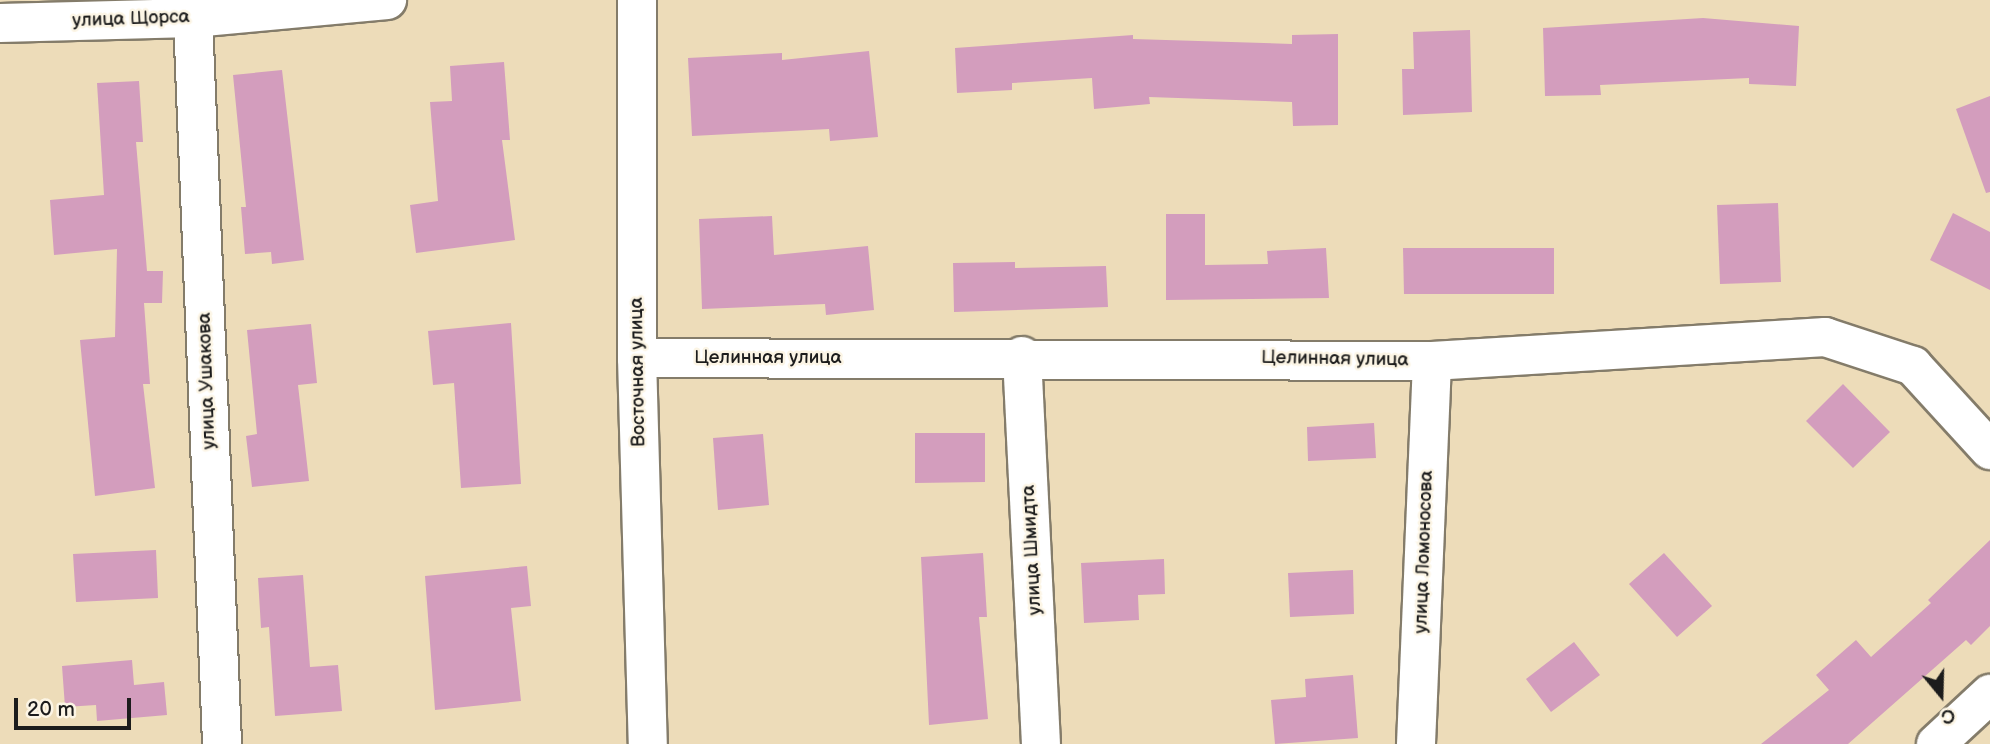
<!DOCTYPE html>
<html>
<head>
<meta charset="utf-8">
<style>
  body { margin:0 }
  #map { position:relative; width:1990px; height:744px; overflow:hidden; background:#eddcb9; font-family:"Balsamiq Sans",sans-serif }
  div>[style] { position:absolute }
  .building>* { inset:0; background:#d39dbd }
  .roads { filter:drop-shadow(2px 0 #847c6a) drop-shadow(-2px 0 #847c6a) drop-shadow(0 2px #847c6a) drop-shadow(0 -2px #847c6a) }
  .minor>* { height:38px; margin:-19px; padding:0 19px; transform-origin:19px; border-radius:19px; background:#fff }
  span { translate:-50% -50%; white-space:nowrap; text-align:center; line-height:1.15; -webkit-text-stroke:5px #fcf5e5; paint-order:stroke }
  .street-label { font-size:19px; color:#1c1c1c }
  .north { position:absolute; left:1906px; top:660px; width:70px; height:70px; -webkit-text-stroke:5px #fcf5e5; paint-order:stroke; rotate:161deg; font-size:19px; font-weight:700; line-height:28px; text-align:center; color:#1c1c1c }
  .north::after { content:''; display:block; margin:auto; width:24px; height:32px; background:#1c1c1c; clip-path:polygon(50% 0,100% 100%,50% 72%,0 100%) }
  .scale { position:absolute; left:14px; top:698px; width:117px; height:32px; box-sizing:border-box; border:4px solid #1c1c1c; border-top:0; padding-left:9px; font-size:21px; line-height:24px; white-space:nowrap; color:#1c1c1c; -webkit-text-stroke:5px #fcf5e5; paint-order:stroke }
</style>
</head>
<body>
<div id="map">
  <div class="building">
    <div style="clip-path:polygon(1703px 18px,1799px 26px,1796px 86px,1749px 84px,1749px 78px,1600px 85px,1601px 95px,1545px 96px,1543px 28px)"></div>
    <div style="clip-path:polygon(1470px 30px,1472px 112px,1403px 115px,1402px 69px,1414px 69px,1413px 32px)"></div>
    <div style="clip-path:polygon(1338px 34px,1338px 125px,1293px 126px,1292px 102px,1149px 97px,1150px 104px,1094px 109px,1092px 78px,1012px 83px,1012px 90px,957px 93px,955px 48px,1133px 35px,1133px 39px,1292px 44px,1292px 35px)"></div>
    <div style="clip-path:polygon(869px 51px,878px 137px,830px 141px,829px 129px,692px 136px,688px 58px,782px 53px,782px 60px)"></div>
    <div style="clip-path:polygon(504px 62px,510px 140px,502px 140px,515px 240px,416px 253px,410px 205px,438px 201px,430px 102px,452px 101px,450px 66px)"></div>
    <div style="clip-path:polygon(282px 70px,304px 260px,272px 264px,271px 252px,245px 254px,241px 207px,246px 207px,233px 75px)"></div>
    <div style="clip-path:polygon(139px 81px,143px 142px,136px 142px,147px 271px,163px 271px,162px 303px,144px 303px,150px 384px,143px 384px,155px 488px,95px 496px,80px 340px,115px 337px,117px 249px,54px 255px,50px 200px,104px 195px,97px 83px)"></div>
    <div style="clip-path:polygon(1990px 96px,1990px 192px,1986px 193px,1956px 109px)"></div>
    <div style="clip-path:polygon(1778px 203px,1781px 282px,1720px 284px,1717px 205px)"></div>
    <div style="clip-path:polygon(1953px 213px,1990px 232px,1990px 290px,1930px 260px)"></div>
    <div style="clip-path:polygon(1166px 214px,1205px 214px,1205px 265px,1268px 264px,1267px 251px,1326px 248px,1329px 298px,1166px 300px)"></div>
    <div style="clip-path:polygon(772px 216px,774px 255px,868px 246px,874px 310px,826px 315px,825px 304px,702px 309px,699px 219px)"></div>
    <div style="clip-path:polygon(1403px 248px,1554px 248px,1554px 294px,1404px 294px)"></div>
    <div style="clip-path:polygon(1015px 262px,1015px 268px,1106px 266px,1108px 307px,954px 312px,953px 263px)"></div>
    <div style="clip-path:polygon(511px 323px,521px 484px,461px 488px,454px 383px,433px 385px,428px 331px)"></div>
    <div style="clip-path:polygon(311px 324px,317px 383px,298px 385px,309px 481px,252px 487px,246px 436px,257px 434px,247px 330px)"></div>
    <div style="clip-path:polygon(1843px 384px,1890px 432px,1853px 468px,1806px 421px)"></div>
    <div style="clip-path:polygon(1374px 423px,1376px 458px,1308px 461px,1307px 427px)"></div>
    <div style="clip-path:polygon(915px 433px,985px 433px,985px 482px,915px 483px)"></div>
    <div style="clip-path:polygon(763px 434px,769px 505px,718px 510px,713px 438px)"></div>
    <div style="clip-path:polygon(1990px 540px,1990px 626px,1971px 645px,1966px 640px,1848px 744px,1761px 744px,1829px 690px,1816px 675px,1856px 640px,1871px 657px,1931px 603px,1928px 600px)"></div>
    <div style="clip-path:polygon(156px 550px,158px 598px,76px 602px,73px 554px)"></div>
    <div style="clip-path:polygon(983px 553px,987px 617px,979px 617px,988px 719px,929px 725px,921px 557px)"></div>
    <div style="clip-path:polygon(1664px 553px,1712px 606px,1677px 637px,1629px 584px)"></div>
    <div style="clip-path:polygon(1164px 559px,1165px 594px,1138px 595px,1139px 620px,1084px 623px,1081px 563px)"></div>
    <div style="clip-path:polygon(527px 566px,531px 606px,511px 608px,521px 701px,435px 710px,425px 576px)"></div>
    <div style="clip-path:polygon(1353px 570px,1354px 614px,1290px 617px,1288px 573px)"></div>
    <div style="clip-path:polygon(303px 575px,310px 667px,338px 665px,342px 711px,275px 716px,269px 627px,261px 628px,258px 578px)"></div>
    <div style="clip-path:polygon(1574px 642px,1600px 675px,1551px 712px,1526px 679px)"></div>
    <div style="clip-path:polygon(132px 660px,134px 685px,164px 682px,167px 715px,97px 721px,96px 705px,65px 707px,62px 666px)"></div>
    <div style="clip-path:polygon(1353px 675px,1358px 738px,1275px 744px,1271px 700px,1306px 697px,1305px 679px)"></div>
  </div>
  <div class="roads">
    <div class="minor">
      <div style="left:637px;top:0;width:358px;rotate:90deg"></div>
      <div style="left:637px;top:358px;width:386px;rotate:88.4deg"></div>
      <div style="left:193px;top:18px;width:727px;rotate:87.71deg"></div>
      <div style="left:0;top:23px;width:193px;rotate:-1.5deg"></div>
      <div style="left:193px;top:18px;width:195px;rotate:-5.3deg"></div>
      <div style="left:1022px;top:356px;width:388px;rotate:87.2deg"></div>
      <div style="left:637px;top:358px;width:795px;rotate:0.22deg"></div>
      <div style="left:1432px;top:361px;width:394px;rotate:-3.5deg"></div>
      <div style="left:1825px;top:337px;width:93px;rotate:18.2deg"></div>
      <div style="left:1913px;top:366px;width:114px;rotate:47.5deg"></div>
      <div style="left:1416px;top:744px;width:383px;rotate:-87.6deg"></div>
      <div style="left:1936px;top:744px;width:74px;rotate:-42.8deg"></div>
    </div>
  </div>
  <div class="street-label">
    <span style="left:131px;top:19px;rotate:-2deg">улица Щорса</span>
    <span style="left:768px;top:358px">Целинная улица</span>
    <span style="left:1335px;top:359px;rotate:1deg">Целинная улица</span>
    <span style="left:638px;top:372px;rotate:-91deg">Восточная улица</span>
    <span style="left:207px;top:381px;rotate:-92deg">улица Ушакова</span>
    <span style="left:1032px;top:550px;rotate:-93deg">улица Шмидта</span>
    <span style="left:1424px;top:552px;rotate:-88deg">улица Ломоносова</span>
  </div>
  <div class="north">С</div>
  <div class="scale">20 m</div>
</div>
</body>
</html>
